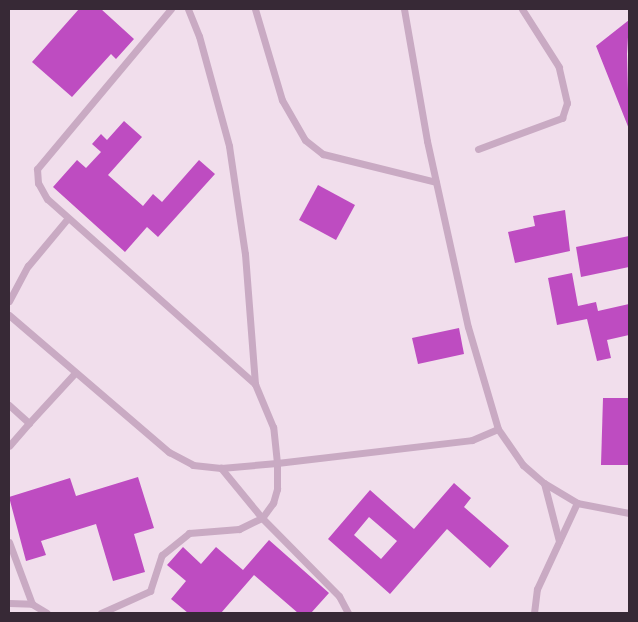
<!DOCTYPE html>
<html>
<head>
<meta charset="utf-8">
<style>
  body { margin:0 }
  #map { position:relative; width:638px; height:622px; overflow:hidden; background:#f1deec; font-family:"Sofia Sans Condensed",sans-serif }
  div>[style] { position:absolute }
  .building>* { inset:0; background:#be4cc1 }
  .service>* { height:7px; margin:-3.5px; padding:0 3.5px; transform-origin:3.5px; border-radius:3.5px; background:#c9aac3 }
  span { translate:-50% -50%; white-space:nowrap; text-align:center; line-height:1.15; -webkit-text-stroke:4.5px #f9eaf5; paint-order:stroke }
  .frame { position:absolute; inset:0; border:10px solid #372936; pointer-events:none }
</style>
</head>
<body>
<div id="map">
  <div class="building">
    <div style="clip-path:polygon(79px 9px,101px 9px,134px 39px,116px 59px,111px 54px,72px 97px,32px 62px)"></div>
    <div style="clip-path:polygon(629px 20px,627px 54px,629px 129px,596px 46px)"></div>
    <div style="clip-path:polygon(124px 121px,142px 137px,108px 175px,143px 206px,153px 194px,162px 202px,199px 160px,215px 174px,158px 237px,147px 227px,125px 252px,53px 187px,77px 160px,86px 168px,101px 152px,92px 144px,101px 134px,107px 140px)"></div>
    <div style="clip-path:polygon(318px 185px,355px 205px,336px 240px,299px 220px)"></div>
    <div style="clip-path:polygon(565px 210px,570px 251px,515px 263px,508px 232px,535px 226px,533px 216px)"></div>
    <div style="clip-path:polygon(629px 236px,629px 267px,581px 277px,576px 247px)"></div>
    <div style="clip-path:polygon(572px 273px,578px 306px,596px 302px,598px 311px,629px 304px,629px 335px,607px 340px,611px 358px,597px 361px,587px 319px,557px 325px,548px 278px)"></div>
    <div style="clip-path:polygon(459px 328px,464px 354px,418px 364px,412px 338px)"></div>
    <div style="clip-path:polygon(603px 398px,629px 398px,629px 465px,601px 465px)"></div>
    <div style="clip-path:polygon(138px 477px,154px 528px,134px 534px,145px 572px,113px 581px,96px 524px,41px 541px,46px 555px,26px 561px,9px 497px,70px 478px,76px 496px)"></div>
    <div style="clip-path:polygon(evenodd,454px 483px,471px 498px,464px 507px,509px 546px,490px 568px,447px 529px,390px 594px,328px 539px,370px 490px,414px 529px,454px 483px,369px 517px,397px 541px,381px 559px,354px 535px,369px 517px)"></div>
    <div style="clip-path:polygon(269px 540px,329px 593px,311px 613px,298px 613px,254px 575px,221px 613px,188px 613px,171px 599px,186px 581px,167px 565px,183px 547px,201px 564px,216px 547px,243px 570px)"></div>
  </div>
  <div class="service">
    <div style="left:188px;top:9px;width:29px;rotate:68deg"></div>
    <div style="left:199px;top:36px;width:114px;rotate:74.7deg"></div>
    <div style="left:229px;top:146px;width:109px;rotate:81.6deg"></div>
    <div style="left:245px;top:254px;width:130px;rotate:85.6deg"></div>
    <div style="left:255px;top:9px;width:95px;rotate:73.5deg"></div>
    <div style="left:282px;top:100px;width:46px;rotate:60.1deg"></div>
    <div style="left:305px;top:140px;width:23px;rotate:38deg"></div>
    <div style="left:323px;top:154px;width:116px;rotate:13.9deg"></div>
    <div style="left:404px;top:9px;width:134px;rotate:80.1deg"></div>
    <div style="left:427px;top:141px;width:190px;rotate:77.6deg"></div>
    <div style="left:468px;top:327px;width:106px;rotate:73.6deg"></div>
    <div style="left:498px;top:429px;width:44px;rotate:55.2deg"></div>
    <div style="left:523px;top:465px;width:28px;rotate:41deg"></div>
    <div style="left:544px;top:483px;width:39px;rotate:31deg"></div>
    <div style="left:577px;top:503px;width:53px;rotate:10.9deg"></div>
    <div style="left:478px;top:149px;width:90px;rotate:-20.3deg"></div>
    <div style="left:562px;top:118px;width:16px;rotate:-72deg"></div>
    <div style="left:567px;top:103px;width:37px;rotate:-103deg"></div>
    <div style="left:559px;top:67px;width:69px;rotate:-122.5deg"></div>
    <div style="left:9px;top:301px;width:40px;rotate:-62deg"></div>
    <div style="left:28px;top:266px;width:62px;rotate:-50.2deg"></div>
    <div style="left:9px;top:315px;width:211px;rotate:40.6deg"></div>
    <div style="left:169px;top:452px;width:27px;rotate:28deg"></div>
    <div style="left:193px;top:465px;width:28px;rotate:6deg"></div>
    <div style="left:221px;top:468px;width:56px;rotate:-5.1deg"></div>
    <div style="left:277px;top:463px;width:36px;rotate:-96deg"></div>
    <div style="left:273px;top:427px;width:47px;rotate:-112.7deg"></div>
    <div style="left:255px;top:384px;width:278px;rotate:-138.3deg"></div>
    <div style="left:47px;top:199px;width:18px;rotate:-119deg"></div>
    <div style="left:38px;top:183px;width:14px;rotate:-94deg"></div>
    <div style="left:37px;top:169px;width:209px;rotate:-50.1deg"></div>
    <div style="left:9px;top:405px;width:27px;rotate:42deg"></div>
    <div style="left:29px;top:423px;width:30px;rotate:131deg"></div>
    <div style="left:29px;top:423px;width:68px;rotate:-47.4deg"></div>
    <div style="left:544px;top:483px;width:60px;rotate:75.5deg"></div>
    <div style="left:9px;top:542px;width:66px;rotate:69.6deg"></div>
    <div style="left:9px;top:603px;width:23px;rotate:2deg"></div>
    <div style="left:32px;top:604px;width:17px;rotate:31deg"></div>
    <div style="left:101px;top:613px;width:54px;rotate:-24.2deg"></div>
    <div style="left:150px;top:591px;width:38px;rotate:-72deg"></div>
    <div style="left:162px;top:555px;width:35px;rotate:-39deg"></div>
    <div style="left:189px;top:533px;width:50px;rotate:-4.6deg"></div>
    <div style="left:239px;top:529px;width:25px;rotate:-26deg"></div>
    <div style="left:262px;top:518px;width:65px;rotate:-129.4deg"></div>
    <div style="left:348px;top:613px;width:19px;rotate:-118deg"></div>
    <div style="left:339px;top:596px;width:110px;rotate:-134.6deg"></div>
    <div style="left:262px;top:518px;width:19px;rotate:-54deg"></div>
    <div style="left:273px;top:503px;width:15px;rotate:-74deg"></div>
    <div style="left:277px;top:489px;width:26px;rotate:-90deg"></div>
    <div style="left:277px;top:463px;width:196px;rotate:-6.7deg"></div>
    <div style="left:472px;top:440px;width:28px;rotate:-23deg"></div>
    <div style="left:534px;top:613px;width:24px;rotate:-83deg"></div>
    <div style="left:537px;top:589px;width:95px;rotate:-65.1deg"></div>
  </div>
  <div class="frame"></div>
</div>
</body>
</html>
